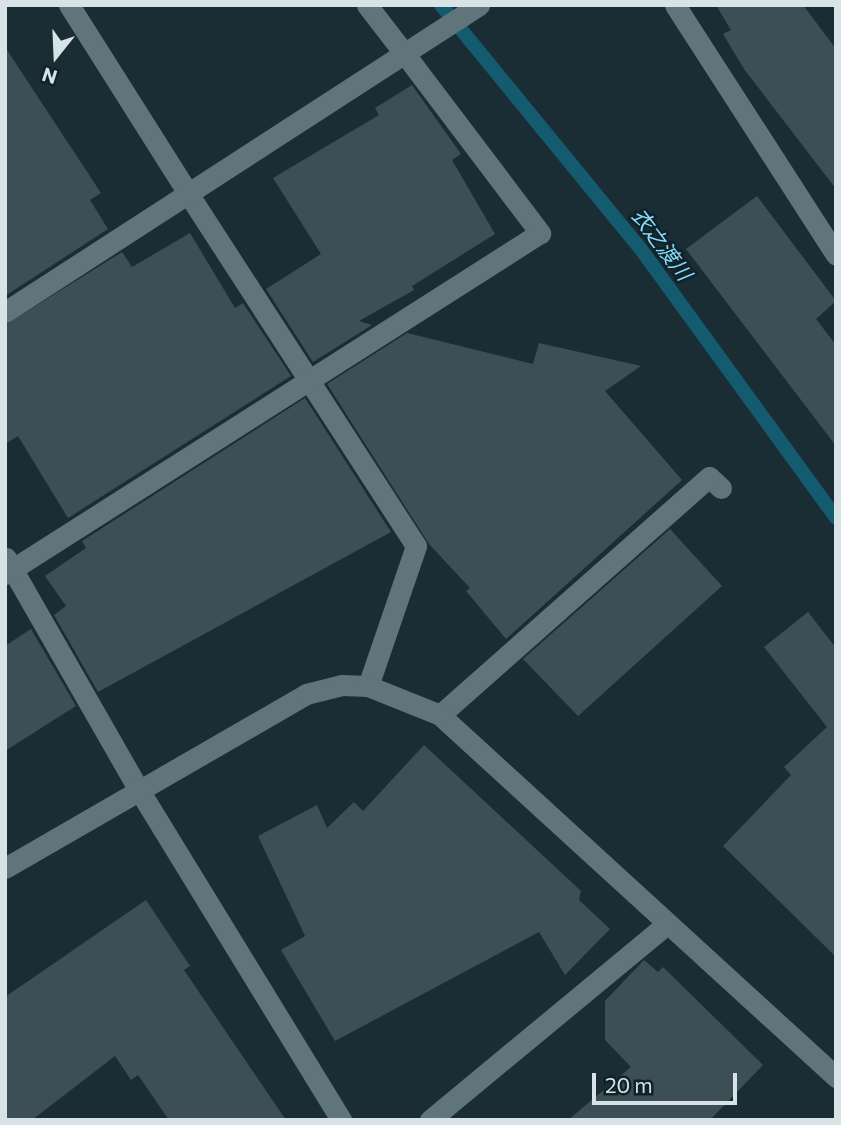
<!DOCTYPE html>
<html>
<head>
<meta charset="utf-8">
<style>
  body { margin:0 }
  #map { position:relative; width:841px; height:1125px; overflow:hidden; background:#1b2d34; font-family:Commissioner,"Noto Sans JP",sans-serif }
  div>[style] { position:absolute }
  .stream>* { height:14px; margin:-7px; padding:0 7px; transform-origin:7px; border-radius:7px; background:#155b70 }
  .building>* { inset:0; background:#3c4f56 }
  .service>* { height:21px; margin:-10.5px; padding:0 10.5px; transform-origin:10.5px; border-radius:10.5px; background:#60747c }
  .minor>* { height:21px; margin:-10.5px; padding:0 10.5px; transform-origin:10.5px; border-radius:10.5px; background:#60747c }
  .tertiary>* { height:21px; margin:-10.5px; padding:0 10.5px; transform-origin:10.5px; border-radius:10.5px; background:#60747c }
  span { translate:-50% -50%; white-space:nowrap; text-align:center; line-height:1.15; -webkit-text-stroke:5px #11232a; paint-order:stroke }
  .water-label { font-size:21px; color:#89ddfc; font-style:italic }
  .frame { position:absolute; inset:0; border:7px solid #d8e3e8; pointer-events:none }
  .north { position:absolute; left:21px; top:21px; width:70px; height:70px; -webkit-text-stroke:5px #11232a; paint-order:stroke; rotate:198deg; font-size:19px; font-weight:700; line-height:28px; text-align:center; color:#d8e3e8 }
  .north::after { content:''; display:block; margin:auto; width:24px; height:32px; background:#d8e3e8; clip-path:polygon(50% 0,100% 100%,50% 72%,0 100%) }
  .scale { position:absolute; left:592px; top:1073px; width:145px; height:32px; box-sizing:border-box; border:4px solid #d8e3e8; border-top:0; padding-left:9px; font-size:21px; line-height:24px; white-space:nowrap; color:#d8e3e8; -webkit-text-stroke:5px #11232a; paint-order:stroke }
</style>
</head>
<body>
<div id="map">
  <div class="stream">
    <div style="left:441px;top:5px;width:314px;rotate:50.7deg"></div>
    <div style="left:640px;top:248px;width:334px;rotate:54deg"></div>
  </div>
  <div class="building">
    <div style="clip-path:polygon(716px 5px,803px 5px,836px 49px,836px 189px,744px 69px,723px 34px,731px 30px)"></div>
    <div style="clip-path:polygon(5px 47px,101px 193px,90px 200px,108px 229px,5px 296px)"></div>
    <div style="clip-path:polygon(412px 85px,461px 154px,452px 160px,495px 234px,412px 286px,414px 290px,359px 321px,372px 325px,313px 362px,266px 289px,321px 254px,273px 178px,379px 115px,375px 108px)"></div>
    <div style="clip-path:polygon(757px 196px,836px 301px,816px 319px,836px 345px,836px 446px,686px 249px)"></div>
    <div style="clip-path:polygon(190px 233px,235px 308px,243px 303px,291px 376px,68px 518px,18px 436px,5px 444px,5px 325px,122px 252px,132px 267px)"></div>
    <div style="clip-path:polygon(407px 333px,533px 364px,539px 343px,641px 366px,605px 391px,682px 480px,506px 639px,466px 591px,470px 588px,429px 544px,327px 384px)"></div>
    <div style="clip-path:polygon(305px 398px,391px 532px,98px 692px,54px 615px,66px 606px,45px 576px,86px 548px,82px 541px)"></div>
    <div style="clip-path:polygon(670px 529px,722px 586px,578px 716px,523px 659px)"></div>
    <div style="clip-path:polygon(808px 612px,836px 648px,836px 957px,723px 846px,791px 775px,784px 767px,827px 727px,764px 647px)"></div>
    <div style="clip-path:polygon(31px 629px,76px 706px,5px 751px,5px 646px)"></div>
    <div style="clip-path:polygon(424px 745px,581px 891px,579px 900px,610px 929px,565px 975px,539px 932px,335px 1041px,281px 950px,305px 936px,258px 836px,317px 805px,327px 828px,354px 802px,363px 811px)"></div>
    <div style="clip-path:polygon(146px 900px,190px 966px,184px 970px,286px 1120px,169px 1120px,138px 1075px,131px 1080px,115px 1056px,32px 1120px,5px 1120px,5px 997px)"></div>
    <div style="clip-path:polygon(644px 960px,658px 972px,663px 967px,763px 1065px,710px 1120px,568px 1120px,631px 1067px,605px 1040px,605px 1001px)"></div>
  </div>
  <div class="service">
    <div style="left:404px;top:53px;width:226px;rotate:52.9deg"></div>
    <div style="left:189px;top:195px;width:418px;rotate:57.1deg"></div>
    <div style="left:416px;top:546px;width:148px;rotate:108.9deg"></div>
  </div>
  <div class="minor">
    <div style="left:69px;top:5px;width:225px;rotate:57.7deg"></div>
    <div style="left:367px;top:5px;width:61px;rotate:52.4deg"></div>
    <div style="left:675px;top:5px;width:297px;rotate:57.2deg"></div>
    <div style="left:5px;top:312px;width:565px;rotate:-32.93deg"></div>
    <div style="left:721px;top:488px;width:16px;rotate:-137deg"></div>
    <div style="left:709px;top:477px;width:359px;rotate:138.5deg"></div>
    <div style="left:440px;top:715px;width:537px;rotate:42.43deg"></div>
    <div style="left:6px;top:558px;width:267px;rotate:60.2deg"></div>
    <div style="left:5px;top:574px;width:634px;rotate:-32.51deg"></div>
    <div style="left:430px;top:1120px;width:308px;rotate:-39.6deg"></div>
  </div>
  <div class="tertiary">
    <div style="left:139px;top:790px;width:387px;rotate:58.5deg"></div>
    <div style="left:5px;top:868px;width:348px;rotate:-30deg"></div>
    <div style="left:306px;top:694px;width:37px;rotate:-14deg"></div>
    <div style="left:342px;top:685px;width:26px;rotate:2deg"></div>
    <div style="left:368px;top:686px;width:78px;rotate:21.9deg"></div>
  </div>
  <div class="water-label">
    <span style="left:662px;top:244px;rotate:53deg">衣之渡川</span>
  </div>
  <div class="frame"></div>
  <div class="north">N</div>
  <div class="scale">20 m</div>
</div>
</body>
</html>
